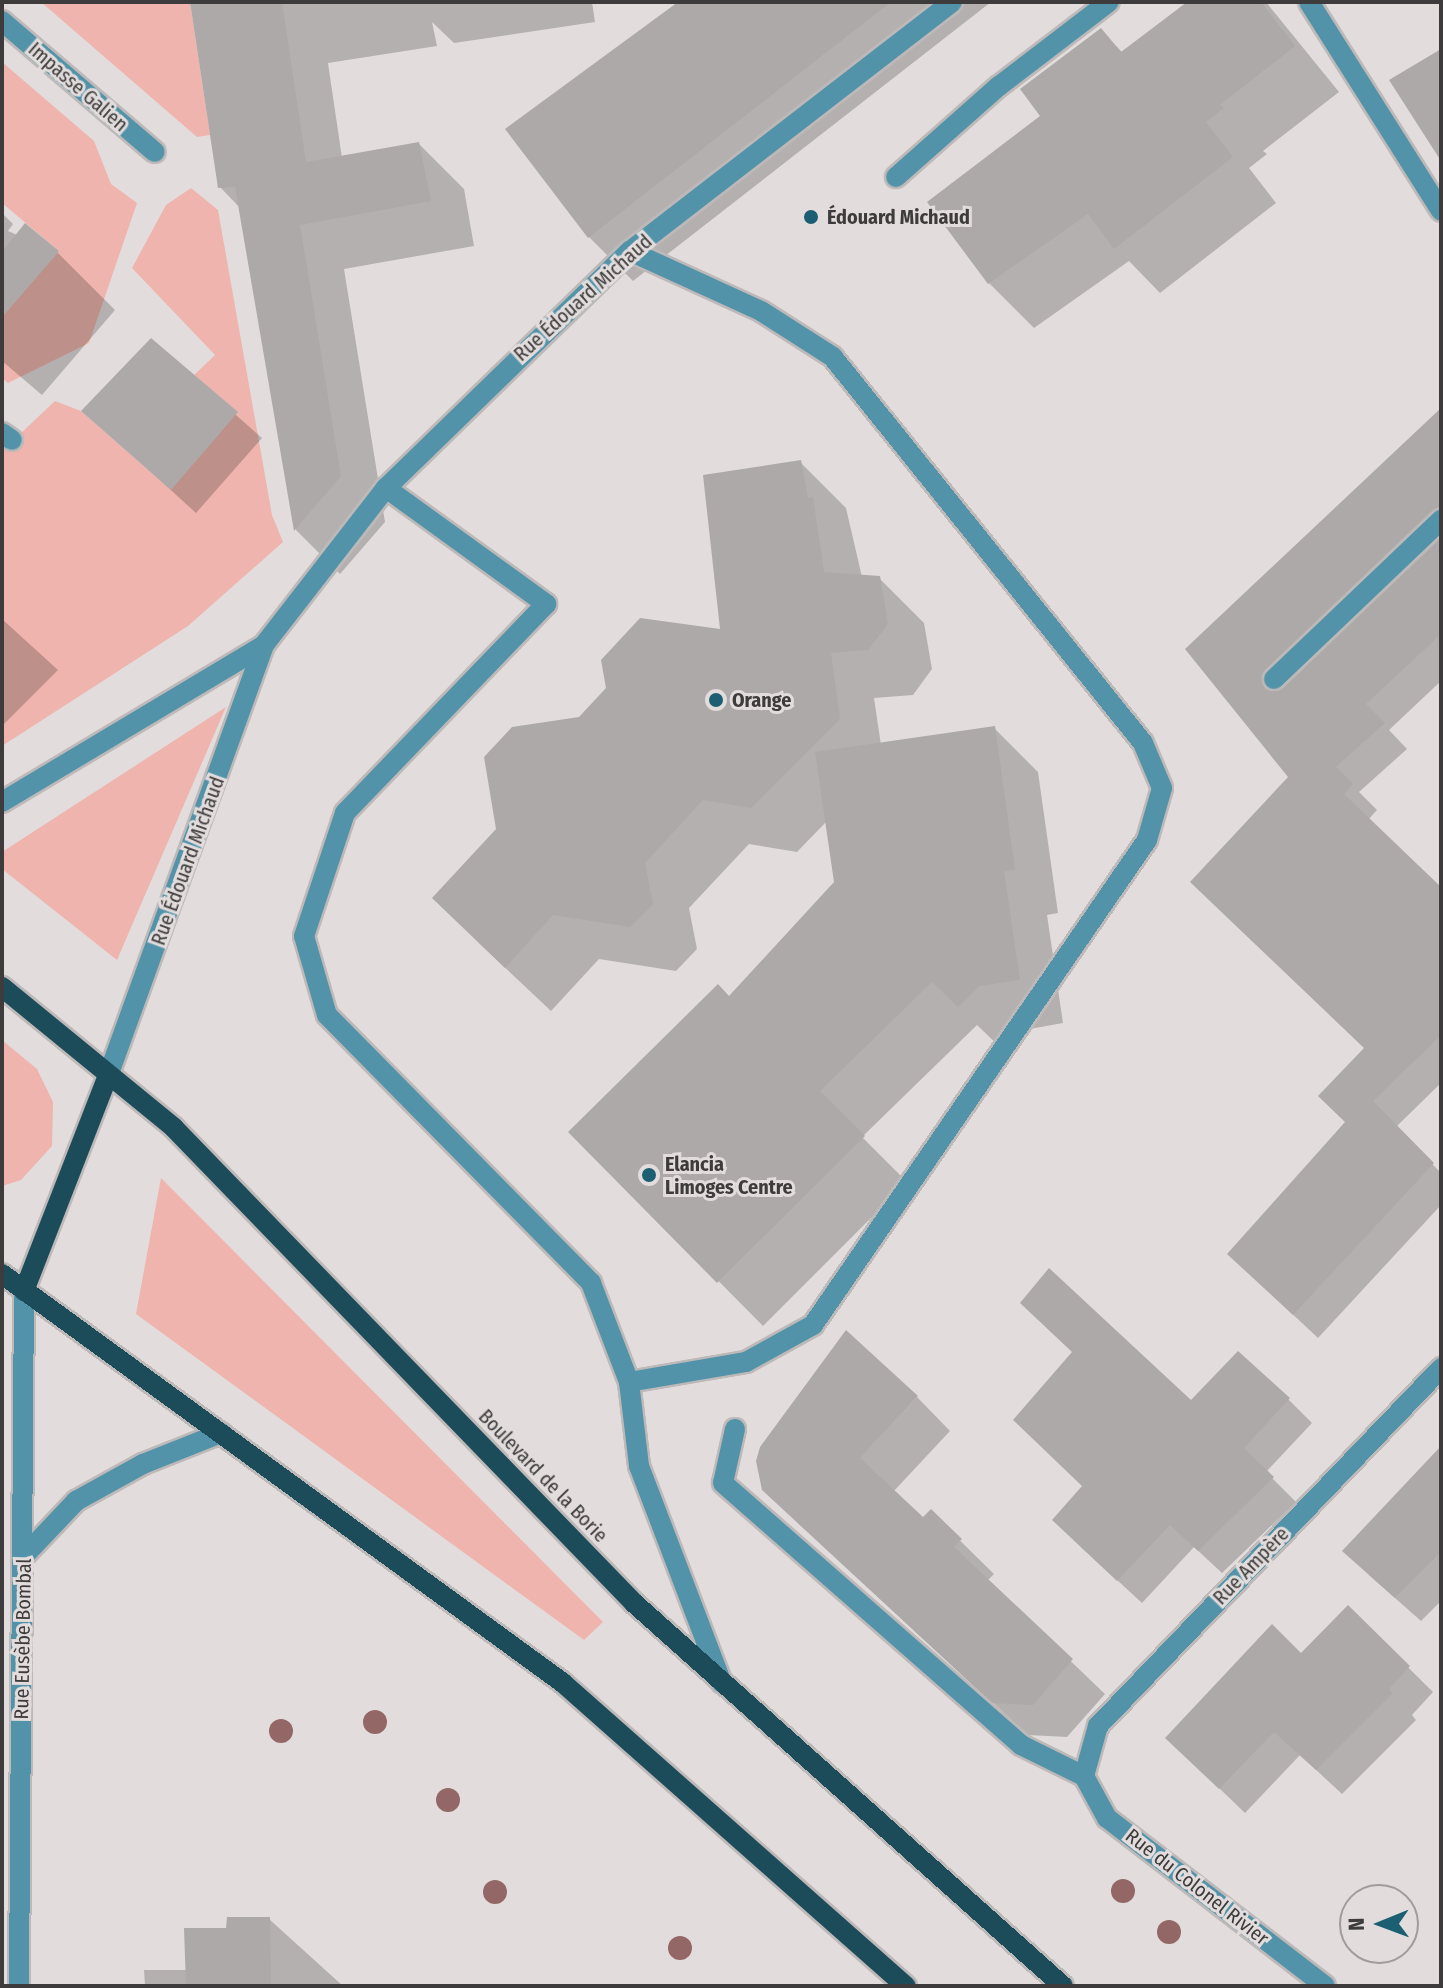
<!DOCTYPE html>
<html>
<head>
<meta charset="utf-8">
<style>
  body { margin:0 }
  #map { position:relative; width:1443px; height:1988px; overflow:hidden; background:#e2dddc; font-family:"Fira Sans Condensed",sans-serif }
  div>[style] { position:absolute }
  .green>* { inset:0; background:#eeb4ad }
  .shadow>* { inset:0; background:#0003 }
  .building>* { inset:0; background:#ada9a8 }
  .roads { filter:drop-shadow(2px 0 #beb9b9) drop-shadow(-2px 0 #beb9b9) drop-shadow(0 2px #beb9b9) drop-shadow(0 -2px #beb9b9) }
  .minor>* { height:20px; margin:-10px; padding:0 10px; transform-origin:10px; border-radius:10px; background:#5293a9 }
  .major>* { height:20px; margin:-10px; padding:0 10px; transform-origin:10px; border-radius:10px; background:#1c4b5a }
  .trees>* { width:24px; height:24px; margin:-12px; border-radius:50%; background:#946767 }
  .dots>* { width:22px; height:22px; translate:-50% -50%; box-sizing:border-box; border:4px solid #e2dddc; border-radius:50% }
  span { translate:-50% -50%; white-space:nowrap; text-align:center; line-height:1.15; -webkit-text-stroke:6px #e2dddc; paint-order:stroke }
  .street-label { font-size:20px; color:#3d3b3b }
  .poi-label { font-size:20px; color:#3d3b3b; font-weight:700 }
  .left { translate:0 -50%; text-align:left }
  .frame { position:absolute; inset:0; border:4px solid #3d3b3b; pointer-events:none }
  .north { position:absolute; left:1339px; top:1884px; width:80px; height:80px; box-sizing:border-box; background:#e2dddc; border:2px solid #a09c9c; border-radius:50%; rotate:269deg; font-size:22px; font-weight:700; line-height:32px; text-align:center; color:#3d3b3b }
  .north::after { content:''; display:block; margin:auto; width:28px; height:36px; background:#1c5f72; clip-path:polygon(50% 0,100% 100%,50% 72%,0 100%) }
</style>
</head>
<body>
<div id="map">
  <div class="green">
    <div style="clip-path:polygon(41px 2px,190px 2px,210px 135px,197px 137px)"></div>
    <div style="clip-path:polygon(2px 62px,94px 141px,111px 184px,137px 203px,89px 343px,8px 383px,2px 378px,2px 317px,59px 251px,2px 203px)"></div>
    <div style="clip-path:polygon(191px 188px,218px 210px,272px 515px,283px 542px,188px 626px,2px 746px,2px 451px,55px 401px,81px 411px,170px 489px,230px 406px,194px 375px,215px 355px,132px 268px,166px 205px)"></div>
    <div style="clip-path:polygon(226px 707px,117px 960px,2px 869px,2px 852px)"></div>
    <div style="clip-path:polygon(2px 1040px,37px 1069px,53px 1102px,52px 1146px,21px 1180px,2px 1186px)"></div>
    <div style="clip-path:polygon(161px 1178px,603px 1622px,584px 1640px,136px 1314px)"></div>
  </div>
  <div class="shadow">
    <div style="clip-path:polygon(192px 2px,592px 2px,595px 22px,454px 43px,432px 22px,437px 46px,328px 63px,342px 158px,419px 144px,464px 189px,474px 246px,344px 269px,385px 522px,340px 574px,296px 530px,241px 209px,220px 187px)"></div>
    <div style="clip-path:polygon(682px 2px,991px 2px,633px 281px,589px 237px,508px 129px)"></div>
    <div style="clip-path:polygon(1190px 2px,1266px 2px,1339px 92px,1263px 151px,1267px 154px,1249px 168px,1276px 203px,1160px 293px,1129px 261px,1034px 328px,989px 283px,1043px 116px,1101px 31px,1123px 53px)"></div>
    <div style="clip-path:polygon(2px 213px,13px 224px,8px 231px,57px 252px,115px 310px,42px 395px,2px 361px)"></div>
    <div style="clip-path:polygon(152px 341px,262px 438px,196px 513px,84px 411px)"></div>
    <div style="clip-path:polygon(1441px 413px,1441px 681px,1389px 730px,1407px 749px,1359px 792px,1377px 810px,1368px 820px,1441px 889px,1441px 1083px,1396px 1127px,1441px 1173px,1441px 1205px,1318px 1338px,1255px 1279px,1347px 1122px,1367px 1049px,1291px 777px,1188px 649px)"></div>
    <div style="clip-path:polygon(801px 463px,846px 508px,862px 577px,879px 578px,924px 623px,932px 669px,913px 695px,874px 698px,881px 745px,994px 728px,1038px 772px,1058px 913px,1047px 915px,1063px 1023px,1024px 1030px,1003px 1050px,977px 1025px,862px 1137px,907px 1182px,763px 1326px,571px 1132px,729px 999px,837px 883px,827px 821px,797px 852px,749px 844px,689px 908px,697px 949px,676px 971px,599px 959px,551px 1011px,479px 943px,498px 830px,580px 719px,722px 632px)"></div>
    <div style="clip-path:polygon(2px 619px,58px 670px,2px 726px)"></div>
    <div style="clip-path:polygon(917px 1397px,950px 1431px,893px 1492px,923px 1520px,931px 1512px,994px 1574px,987px 1581px,1105px 1694px,1067px 1737px,1028px 1735px,798px 1523px)"></div>
    <div style="clip-path:polygon(1288px 1399px,1312px 1423px,1266px 1472px,1296px 1502px,1222px 1573px,1194px 1547px,1142px 1603px,1078px 1544px,1191px 1403px)"></div>
    <div style="clip-path:polygon(1441px 1450px,1441px 1601px,1421px 1621px,1369px 1575px)"></div>
    <div style="clip-path:polygon(1348px 1608px,1433px 1692px,1412px 1715px,1416px 1720px,1342px 1794px,1300px 1755px,1245px 1813px,1192px 1762px)"></div>
    <div style="clip-path:polygon(269px 1919px,343px 1986px,145px 1986px,144px 1970px,187px 1970px,228px 1930px)"></div>
  </div>
  <div class="building">
    <div style="clip-path:polygon(190px 2px,282px 2px,306px 162px,419px 142px,431px 201px,300px 225px,341px 476px,294px 531px,235px 187px,218px 188px)"></div>
    <div style="clip-path:polygon(678px 2px,891px 2px,588px 238px,505px 129px)"></div>
    <div style="clip-path:polygon(1187px 2px,1261px 2px,1295px 46px,1220px 105px,1224px 108px,1206px 122px,1233px 157px,1114px 249px,1088px 214px,988px 284px,927px 202px,1040px 116px,1020px 89px,1101px 28px,1121px 52px)"></div>
    <div style="clip-path:polygon(1441px 49px,1441px 161px,1389px 80px)"></div>
    <div style="clip-path:polygon(25px 223px,59px 251px,2px 317px,2px 252px)"></div>
    <div style="clip-path:polygon(151px 338px,238px 412px,171px 490px,81px 411px)"></div>
    <div style="clip-path:polygon(1441px 408px,1441px 507px,1261px 676px,1270px 691px,1283px 688px,1441px 538px,1441px 634px,1366px 704px,1385px 723px,1336px 767px,1353px 784px,1344px 794px,1441px 887px,1441px 1035px,1373px 1101px,1434px 1163px,1293px 1315px,1227px 1254px,1345px 1122px,1318px 1096px,1364px 1048px,1190px 882px,1288px 777px,1185px 649px)"></div>
    <div style="clip-path:polygon(801px 460px,808px 498px,813px 497px,824px 572px,880px 576px,888px 624px,868px 650px,831px 653px,840px 719px,751px 808px,703px 800px,645px 863px,653px 904px,630px 927px,553px 915px,505px 968px,432px 898px,496px 829px,484px 757px,512px 727px,579px 717px,606px 688px,601px 660px,640px 618px,720px 629px,703px 475px)"></div>
    <div style="clip-path:polygon(995px 726px,1015px 870px,1004px 871px,1020px 980px,979px 986px,958px 1007px,932px 982px,820px 1091px,865px 1136px,717px 1283px,568px 1132px,718px 984px,729px 996px,834px 882px,815px 752px)"></div>
    <div style="clip-path:polygon(1049px 1268px,1191px 1400px,1238px 1351px,1290px 1398px,1244px 1448px,1274px 1477px,1198px 1551px,1170px 1525px,1117px 1581px,1052px 1520px,1082px 1486px,1013px 1420px,1072px 1352px,1020px 1303px)"></div>
    <div style="clip-path:polygon(846px 1330px,918px 1396px,860px 1458px,923px 1517px,931px 1509px,962px 1539px,954px 1547px,1073px 1659px,1033px 1705px,992px 1703px,762px 1490px,756px 1461px,760px 1447px)"></div>
    <div style="clip-path:polygon(1441px 1446px,1441px 1552px,1395px 1598px,1342px 1551px)"></div>
    <div style="clip-path:polygon(1348px 1605px,1410px 1666px,1389px 1689px,1392px 1694px,1316px 1770px,1274px 1732px,1219px 1789px,1165px 1738px,1272px 1624px,1301px 1653px)"></div>
    <div style="clip-path:polygon(227px 1917px,270px 1917px,271px 1986px,186px 1986px,184px 1928px,226px 1928px)"></div>
  </div>
  <div class="roads">
    <div class="minor">
      <div style="left:1309px;top:2px;width:247px;rotate:57.7deg"></div>
      <div style="left:2px;top:21px;width:201px;rotate:40.6deg"></div>
      <div style="left:896px;top:177px;width:137px;rotate:-41.5deg"></div>
      <div style="left:999px;top:86px;width:138px;rotate:-37.4deg"></div>
      <div style="left:2px;top:433px;width:12px;rotate:35deg"></div>
      <div style="left:386px;top:488px;width:198px;rotate:35.9deg"></div>
      <div style="left:546px;top:604px;width:290px;rotate:133.9deg"></div>
      <div style="left:345px;top:813px;width:130px;rotate:108.4deg"></div>
      <div style="left:304px;top:936px;width:82px;rotate:73.8deg"></div>
      <div style="left:327px;top:1015px;width:376px;rotate:45.4deg"></div>
      <div style="left:591px;top:1283px;width:106px;rotate:69deg"></div>
      <div style="left:629px;top:1382px;width:85px;rotate:83.2deg"></div>
      <div style="left:639px;top:1466px;width:232px;rotate:69.1deg"></div>
      <div style="left:1274px;top:679px;width:231px;rotate:-43.6deg"></div>
      <div style="left:2px;top:802px;width:305px;rotate:-30.9deg"></div>
      <div style="left:108px;top:1076px;width:458px;rotate:-70.1deg"></div>
      <div style="left:264px;top:645px;width:199px;rotate:-52.2deg"></div>
      <div style="left:386px;top:488px;width:340px;rotate:-44.2deg"></div>
      <div style="left:630px;top:251px;width:407px;rotate:-37.7deg"></div>
      <div style="left:629px;top:1382px;width:119px;rotate:-9.7deg"></div>
      <div style="left:746px;top:1362px;width:77px;rotate:-28.9deg"></div>
      <div style="left:813px;top:1325px;width:589px;rotate:-55.45deg"></div>
      <div style="left:1147px;top:840px;width:54px;rotate:-73.9deg"></div>
      <div style="left:1162px;top:788px;width:49px;rotate:-112.9deg"></div>
      <div style="left:1143px;top:743px;width:495px;rotate:-128.8deg"></div>
      <div style="left:833px;top:357px;width:85px;rotate:-147.4deg"></div>
      <div style="left:761px;top:311px;width:144px;rotate:-155.4deg"></div>
      <div style="left:735px;top:1429px;width:55px;rotate:102.5deg"></div>
      <div style="left:723px;top:1483px;width:397px;rotate:41.3deg"></div>
      <div style="left:1021px;top:1745px;width:70px;rotate:26.2deg"></div>
      <div style="left:24px;top:1556px;width:76px;rotate:-46.6deg"></div>
      <div style="left:76px;top:1501px;width:77px;rotate:-28.9deg"></div>
      <div style="left:143px;top:1464px;width:84px;rotate:-21.7deg"></div>
      <div style="left:1084px;top:1776px;width:52px;rotate:-74.4deg"></div>
      <div style="left:1098px;top:1726px;width:496px;rotate:-46.2deg"></div>
      <div style="left:1084px;top:1776px;width:48px;rotate:61.3deg"></div>
      <div style="left:1107px;top:1818px;width:275px;rotate:37.6deg"></div>
      <div style="left:19px;top:1986px;width:695px;rotate:-89.59deg"></div>
    </div>
    <div class="major">
      <div style="left:2px;top:987px;width:222px;rotate:39.3deg"></div>
      <div style="left:174px;top:1128px;width:661px;rotate:45.92deg"></div>
      <div style="left:634px;top:1603px;width:575px;rotate:41.76deg"></div>
      <div style="left:2px;top:1274px;width:694px;rotate:36.09deg"></div>
      <div style="left:563px;top:1683px;width:458px;rotate:41.5deg"></div>
      <div style="left:24px;top:1291px;width:231px;rotate:-68.7deg"></div>
    </div>
  </div>
  <div class="trees">
    <div style="left:375px;top:1722px"></div>
    <div style="left:281px;top:1731px"></div>
    <div style="left:448px;top:1800px"></div>
    <div style="left:1123px;top:1891px"></div>
    <div style="left:495px;top:1892px"></div>
    <div style="left:1169px;top:1932px"></div>
    <div style="left:680px;top:1948px"></div>
  </div>
  <div class="dots">
    <div style="left:811px;top:217px;background:#1c5f72"></div>
    <div style="left:716px;top:700px;background:#1c5f72"></div>
    <div style="left:649px;top:1175px;background:#1c5f72"></div>
  </div>
  <div class="street-label">
    <span style="left:78px;top:87px;rotate:41deg">Impasse Galien</span>
    <span style="left:583px;top:298px;rotate:-42deg">Rue Édouard Michaud</span>
    <span style="left:188px;top:861px;rotate:-70deg">Rue Édouard Michaud</span>
    <span style="left:543px;top:1476px;rotate:46deg">Boulevard de la Borie</span>
    <span style="left:1251px;top:1566px;rotate:-46deg">Rue Ampère</span>
    <span style="left:23px;top:1639px;rotate:-89deg">Rue Eusèbe Bombal</span>
    <span style="left:1197px;top:1887px;rotate:38deg">Rue du Colonel Rivier</span>
  </div>
  <div class="poi-label">
    <span class="left" style="left:827px;top:217px">Édouard Michaud</span>
    <span class="left" style="left:732px;top:700px">Orange</span>
    <span class="left" style="left:665px;top:1176px">Elancia<br>Limoges Centre</span>
  </div>
  <div class="frame"></div>
  <div class="north">N</div>
</div>
</body>
</html>
